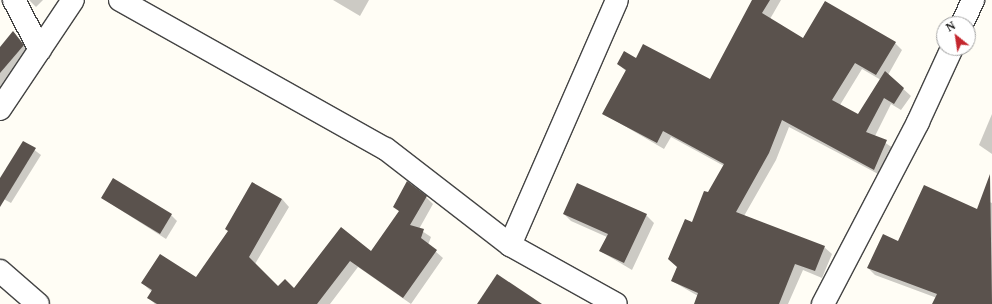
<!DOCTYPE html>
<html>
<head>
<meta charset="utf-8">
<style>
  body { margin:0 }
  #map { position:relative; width:992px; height:304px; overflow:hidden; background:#fffdf5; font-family:"Noto Serif",serif }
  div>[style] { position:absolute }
  .shadow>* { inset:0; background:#0003 }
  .building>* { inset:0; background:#5a524d }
  .roads { filter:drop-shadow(1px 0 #444) drop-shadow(-1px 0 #444) drop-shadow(0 1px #444) drop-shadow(0 -1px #444) }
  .minor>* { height:22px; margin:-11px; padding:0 11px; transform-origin:11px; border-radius:11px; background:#fff }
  span { translate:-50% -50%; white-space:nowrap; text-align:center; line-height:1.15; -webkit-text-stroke:4px #fff; paint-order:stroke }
  .north { position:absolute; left:936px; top:16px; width:40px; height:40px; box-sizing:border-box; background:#fff; border:1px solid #a0a0a0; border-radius:50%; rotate:330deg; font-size:11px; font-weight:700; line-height:16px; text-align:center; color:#111 }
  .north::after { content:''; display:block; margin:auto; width:14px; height:18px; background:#c4262e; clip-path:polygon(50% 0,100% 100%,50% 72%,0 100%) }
</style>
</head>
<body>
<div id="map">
  <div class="shadow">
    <div style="clip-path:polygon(29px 0,43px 0,36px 7px)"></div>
    <div style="clip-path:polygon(333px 0,369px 0,360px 16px)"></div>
    <div style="clip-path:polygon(evenodd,753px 0,781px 0,770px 19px,803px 39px,895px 43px,902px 50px,888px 75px,911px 96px,901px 110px,891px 104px,875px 136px,893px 148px,882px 176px,789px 127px,776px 160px,744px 216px,824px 247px,832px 254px,822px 278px,803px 270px,788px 304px,695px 304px,698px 296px,672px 281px,693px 223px,724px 166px,671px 137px,664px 149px,604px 114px,626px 71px,618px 64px,637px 59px,711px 81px,753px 0,862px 69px,881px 80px,858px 115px,840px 105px,862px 69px)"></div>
    <div style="clip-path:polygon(13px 33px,29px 52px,0 88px,0 48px)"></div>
    <div style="clip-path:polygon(992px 114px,992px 154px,979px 145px)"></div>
    <div style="clip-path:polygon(24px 142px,41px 155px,11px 203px,0 197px,0 180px)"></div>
    <div style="clip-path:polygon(426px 197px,433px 204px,419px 229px,431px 237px,428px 245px,443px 258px,411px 304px,358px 267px,330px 304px,155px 304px,149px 298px,152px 292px,142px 283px,197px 278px,282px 199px,289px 207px,255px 264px,278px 288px,294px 289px,341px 228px,371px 252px,400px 212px,394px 207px)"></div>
    <div style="clip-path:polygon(102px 198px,171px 215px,177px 221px,166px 239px)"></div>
    <div style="clip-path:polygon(982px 199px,992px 203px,992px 304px,933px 304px,937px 298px,875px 275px,868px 268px,898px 243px,978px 210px)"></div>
    <div style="clip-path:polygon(564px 214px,646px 215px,654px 223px,632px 270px,600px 251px,607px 237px,571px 221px)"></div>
  </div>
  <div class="building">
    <div style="clip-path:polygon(752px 0,770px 0,762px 13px,803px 38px,825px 1px,896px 42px,876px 75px,855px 63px,832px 100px,858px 114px,885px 71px,904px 88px,894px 104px,884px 98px,866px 132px,887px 140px,874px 170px,782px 120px,769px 153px,736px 212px,825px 246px,815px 271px,795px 264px,779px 304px,694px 304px,698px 293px,671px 281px,677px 267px,668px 259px,685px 219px,692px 222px,704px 191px,708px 192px,724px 164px,663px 131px,657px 143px,602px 114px,626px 70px,617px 64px,624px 51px,636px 58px,643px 44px,710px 79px)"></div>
    <div style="clip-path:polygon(13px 31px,24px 45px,0 73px,0 47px)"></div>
    <div style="clip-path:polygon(23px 141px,36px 148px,0 207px,0 178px)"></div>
    <div style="clip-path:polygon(990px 174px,992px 304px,932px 304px,937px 294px,867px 268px,883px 234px,898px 241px,924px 185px,977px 209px)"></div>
    <div style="clip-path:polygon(113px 178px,172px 214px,160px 234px,101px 198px)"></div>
    <div style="clip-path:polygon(407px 181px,427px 196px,410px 225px,424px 229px,421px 238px,437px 250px,403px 298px,350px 261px,317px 304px,157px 304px,147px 298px,152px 290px,141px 283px,160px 254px,196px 277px,228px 231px,225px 229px,252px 182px,282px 199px,249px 257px,278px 286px,285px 279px,294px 288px,341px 227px,371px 251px,399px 211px,393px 207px)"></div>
    <div style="clip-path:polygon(577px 183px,647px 214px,624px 263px,599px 251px,608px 234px,563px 214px)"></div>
    <div style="clip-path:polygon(497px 274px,542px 304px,477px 304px)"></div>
  </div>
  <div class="roads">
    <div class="minor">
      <div style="left:14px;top:0;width:56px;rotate:62.5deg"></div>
      <div style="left:120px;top:0;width:305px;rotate:29.3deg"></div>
      <div style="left:386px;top:149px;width:157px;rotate:37.7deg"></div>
      <div style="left:510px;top:245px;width:121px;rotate:29.1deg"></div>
      <div style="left:962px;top:24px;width:26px;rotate:-65deg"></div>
      <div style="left:0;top:109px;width:131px;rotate:-56.2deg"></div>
      <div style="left:510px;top:245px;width:267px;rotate:-66.4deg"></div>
      <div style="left:0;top:271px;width:50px;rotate:41deg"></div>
      <div style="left:823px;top:304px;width:205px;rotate:-62.4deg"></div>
      <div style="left:918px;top:122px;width:81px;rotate:-65.3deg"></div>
    </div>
  </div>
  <div class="north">N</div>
</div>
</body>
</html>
